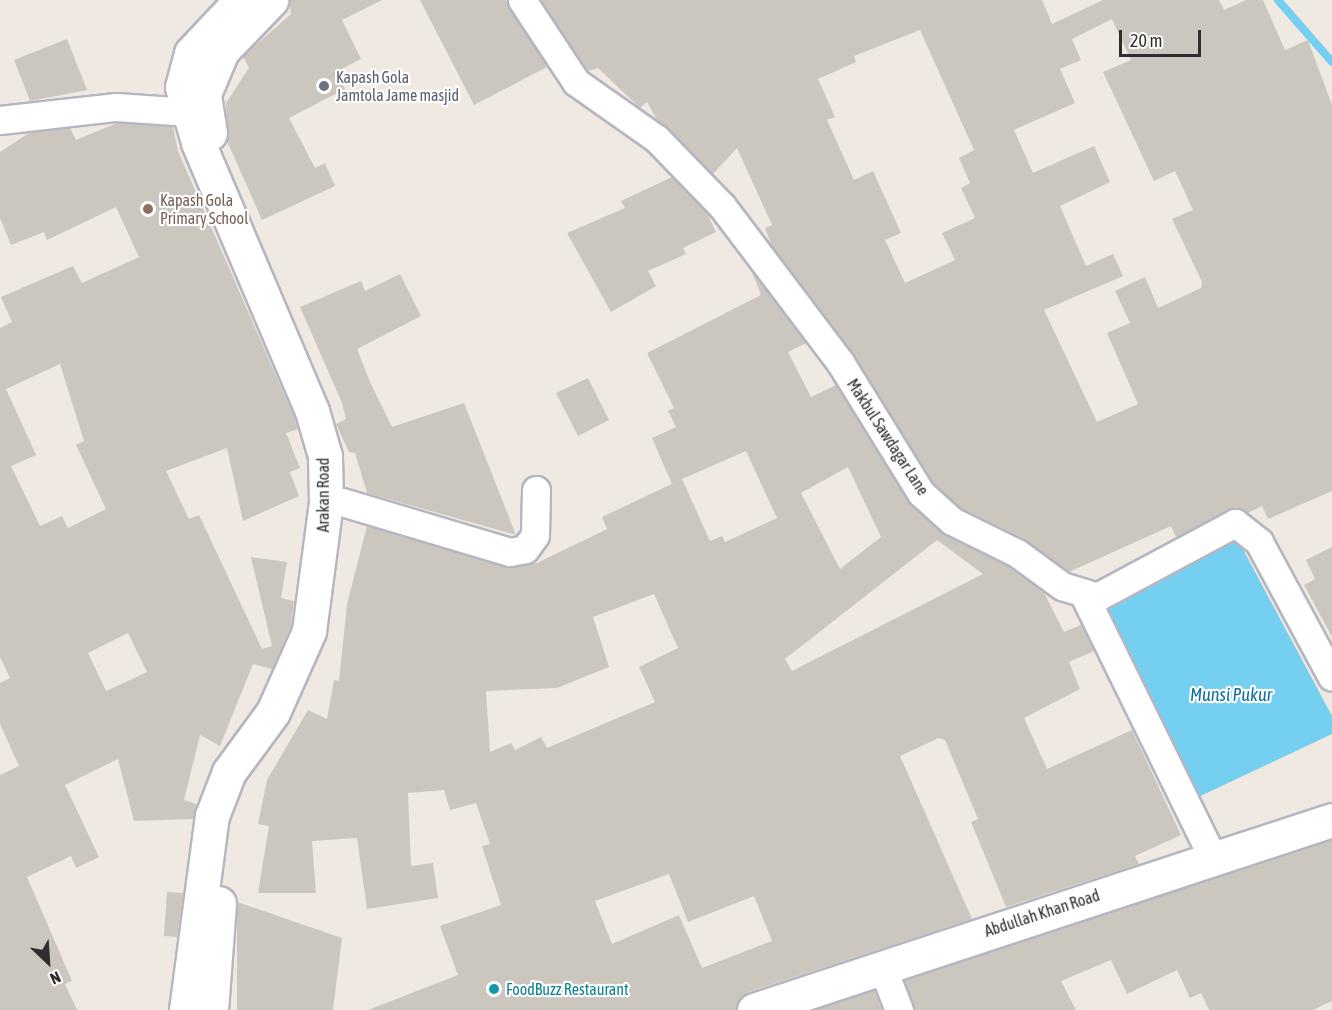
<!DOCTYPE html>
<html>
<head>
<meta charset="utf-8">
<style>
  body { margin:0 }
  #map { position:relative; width:1332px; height:1010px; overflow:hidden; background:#efe9e1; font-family:"Asap Condensed",sans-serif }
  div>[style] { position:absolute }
  .water>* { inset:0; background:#75cff0 }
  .stream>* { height:8px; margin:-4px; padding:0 4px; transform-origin:4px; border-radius:4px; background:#75cff0 }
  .building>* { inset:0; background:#cbc7bf }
  .roads { filter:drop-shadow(2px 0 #b4b7c1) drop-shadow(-2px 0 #b4b7c1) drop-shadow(0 2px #b4b7c1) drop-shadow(0 -2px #b4b7c1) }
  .street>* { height:27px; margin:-13.5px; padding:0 13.5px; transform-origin:13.5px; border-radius:13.5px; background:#fff }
  .secondary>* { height:33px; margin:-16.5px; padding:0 16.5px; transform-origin:16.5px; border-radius:16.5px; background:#fff }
  .dots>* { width:16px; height:16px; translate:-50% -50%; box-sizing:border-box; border:3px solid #fff; border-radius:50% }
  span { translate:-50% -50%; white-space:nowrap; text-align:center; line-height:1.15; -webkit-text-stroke:4.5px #fff; paint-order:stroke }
  .worship-label { font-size:16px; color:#5b616d }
  .left { translate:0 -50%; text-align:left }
  .education-label { font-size:16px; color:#785e54 }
  .street-label { font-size:16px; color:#2e2e2e }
  .culture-label { font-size:16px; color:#0d838f }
  .water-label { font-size:18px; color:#0d6fa3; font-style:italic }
  .north { position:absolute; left:18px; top:932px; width:60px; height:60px; -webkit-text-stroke:4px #fff; paint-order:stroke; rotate:155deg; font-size:16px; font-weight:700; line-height:24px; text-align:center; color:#2e2e2e }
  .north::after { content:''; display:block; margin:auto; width:21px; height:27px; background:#2e2e2e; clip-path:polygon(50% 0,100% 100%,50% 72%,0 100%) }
  .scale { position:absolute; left:1119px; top:30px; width:82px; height:27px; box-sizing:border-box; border:3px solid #2e2e2e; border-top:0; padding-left:8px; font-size:18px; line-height:21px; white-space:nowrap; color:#2e2e2e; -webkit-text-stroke:4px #fff; paint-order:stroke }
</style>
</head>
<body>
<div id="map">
  <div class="water">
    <div style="clip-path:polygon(1238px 540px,1332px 716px,1332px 734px,1194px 799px,1108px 610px)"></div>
  </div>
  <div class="stream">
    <div style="left:1278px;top:0;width:82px;rotate:48.9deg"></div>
  </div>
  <div class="building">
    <div style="clip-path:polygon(289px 0,382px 0,342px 20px,361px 59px,336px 72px,345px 89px,289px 118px,315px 168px,325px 163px,335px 186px,262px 220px,227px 141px,226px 103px,249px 68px,243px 56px,291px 14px)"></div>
    <div style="clip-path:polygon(420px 0,506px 0,547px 67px,474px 105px)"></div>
    <div style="clip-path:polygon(evenodd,541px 0,1042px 0,1052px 24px,1103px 0,1219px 0,1224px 10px,1246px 0,1263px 0,1285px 50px,1308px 40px,1332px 105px,1332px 491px,1268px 519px,1262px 506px,1248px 513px,1236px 507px,1176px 537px,1171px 526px,1069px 572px,1024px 539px,961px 508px,933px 483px,853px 354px,772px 247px,765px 228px,772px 225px,737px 148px,713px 174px,657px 120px,647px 102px,640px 108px,598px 68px,588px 71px,541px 0,1112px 19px,1131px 60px,1103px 72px,1154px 181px,1175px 171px,1193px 210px,1172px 219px,1202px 282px,1201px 288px,1158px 308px,1145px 277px,1115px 291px,1130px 323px,1107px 333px,1138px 404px,1097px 422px,1044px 310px,1123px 276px,1113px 254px,1086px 266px,1060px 206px,1110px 182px,1094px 146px,1033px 173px,1014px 130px,1075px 103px,1060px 69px,1081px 60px,1072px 39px,1112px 19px,541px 0,920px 30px,974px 150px,959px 158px,970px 183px,961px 188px,975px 218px,942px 233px,955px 260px,905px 283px,885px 240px,901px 233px,873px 171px,854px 180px,827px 120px,835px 117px,818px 79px,856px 62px,854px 56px,920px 30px)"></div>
    <div style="clip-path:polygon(67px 39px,87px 90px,30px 101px,14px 60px)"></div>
    <div style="clip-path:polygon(evenodd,117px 123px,173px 127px,178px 151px,294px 417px,298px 429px,286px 433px,300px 468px,290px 472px,299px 496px,243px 521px,227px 448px,166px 471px,189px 519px,199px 515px,262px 649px,272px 646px,251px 557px,287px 562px,281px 598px,294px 601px,291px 626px,272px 669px,253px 664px,220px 746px,200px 735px,184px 800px,196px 804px,193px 819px,134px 821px,118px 759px,65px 785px,99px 857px,76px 868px,71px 856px,27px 877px,72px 981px,65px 984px,77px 1010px,0 1010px,0 775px,19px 766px,0 724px,0 683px,10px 678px,0 657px,0 328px,12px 322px,1px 297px,73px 266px,82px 283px,139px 257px,116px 207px,47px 240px,44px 232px,11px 245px,0 218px,0 152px,29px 133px,70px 128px,76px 140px,117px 123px,60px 364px,84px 441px,76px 445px,106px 509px,68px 528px,62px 516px,40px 526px,11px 466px,36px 455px,6px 389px,60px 364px,117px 123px,128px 633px,147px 672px,106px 691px,88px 653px,128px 633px)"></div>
    <div style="clip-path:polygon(672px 177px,707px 213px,716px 232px,683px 248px,686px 254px,648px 271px,656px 286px,611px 312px,567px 233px,625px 208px,621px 201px)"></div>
    <div style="clip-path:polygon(evenodd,752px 272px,806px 343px,788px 352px,811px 397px,836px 385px,910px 504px,945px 535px,1009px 567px,1044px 593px,1064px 632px,1081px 625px,1094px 651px,1069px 662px,1080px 689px,1024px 718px,1047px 769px,1132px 730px,1181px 835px,1135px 856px,1139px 864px,1006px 907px,971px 822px,978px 819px,945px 740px,939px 738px,900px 756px,972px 919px,748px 992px,736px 1010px,368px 1010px,458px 975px,440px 926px,501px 905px,482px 846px,490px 844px,476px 803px,450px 810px,444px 790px,408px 793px,411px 866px,433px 863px,438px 898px,367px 909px,357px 838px,312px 841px,316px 893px,258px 893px,269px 826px,258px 824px,267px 780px,308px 710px,327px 719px,334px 680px,339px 681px,347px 604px,367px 526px,513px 567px,537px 563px,607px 529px,602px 517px,680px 480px,672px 484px,652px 438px,676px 427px,668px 411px,674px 408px,647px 353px,761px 295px,752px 272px,746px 451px,777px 518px,725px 542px,722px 536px,710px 541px,682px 479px,746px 451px,752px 272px,848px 467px,881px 537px,840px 569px,801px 493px,848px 467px,752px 272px,937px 540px,983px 574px,792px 671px,785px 659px,937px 540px,752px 272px,654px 594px,678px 648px,639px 667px,655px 702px,547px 748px,541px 737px,515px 750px,511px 743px,490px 752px,486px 691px,557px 688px,609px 667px,593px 617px,654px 594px,752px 272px,669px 874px,688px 922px,754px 896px,772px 941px,702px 968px,679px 915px,612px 944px,595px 901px,669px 874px)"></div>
    <div style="clip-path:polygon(400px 274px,421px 316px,357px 349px,371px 384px,392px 427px,464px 403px,516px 535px,367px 493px,355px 453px,349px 452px,336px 424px,346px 419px,342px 403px,300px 307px,361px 281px,365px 291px)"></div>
    <div style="clip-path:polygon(588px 378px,609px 420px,578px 436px,556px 393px)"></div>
    <div style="clip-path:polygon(1332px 547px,1332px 637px,1304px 585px,1315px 579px,1306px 560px)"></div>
    <div style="clip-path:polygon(1332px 840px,1332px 1001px,1313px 1010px,1209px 1010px,1201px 993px,1190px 998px,1177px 970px,1127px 994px,1111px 960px,1061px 981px,1076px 1010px,914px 1010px,904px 980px)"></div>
    <div style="clip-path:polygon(167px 892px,183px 893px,177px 937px,164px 936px)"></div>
    <div style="clip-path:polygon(237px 902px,342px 938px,333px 1010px,237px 1010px)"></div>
    <div style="clip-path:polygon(874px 990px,882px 1010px,814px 1010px)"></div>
  </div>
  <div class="roads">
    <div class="street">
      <div style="left:522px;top:0;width:98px;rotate:56.6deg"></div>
      <div style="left:576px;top:82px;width:99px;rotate:35.1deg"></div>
      <div style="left:657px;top:139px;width:93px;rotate:45.9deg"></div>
      <div style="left:722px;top:206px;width:196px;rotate:52.9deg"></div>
      <div style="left:840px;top:362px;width:154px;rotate:58.3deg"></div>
      <div style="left:921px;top:493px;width:42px;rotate:42.1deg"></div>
      <div style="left:952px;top:521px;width:72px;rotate:26.2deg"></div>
      <div style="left:1017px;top:553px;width:56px;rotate:36.3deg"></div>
      <div style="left:1062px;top:586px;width:37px;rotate:17deg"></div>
      <div style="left:1097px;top:597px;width:157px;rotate:-28.2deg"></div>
      <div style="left:1235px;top:523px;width:31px;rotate:38deg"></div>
      <div style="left:1259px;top:542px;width:153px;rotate:61.6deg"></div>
      <div style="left:0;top:120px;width:117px;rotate:-6.4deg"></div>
      <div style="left:116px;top:107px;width:73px;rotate:3.9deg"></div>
      <div style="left:342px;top:502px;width:175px;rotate:16.6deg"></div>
      <div style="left:510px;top:552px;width:15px;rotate:-11deg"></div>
      <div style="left:525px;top:549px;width:17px;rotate:-54deg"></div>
      <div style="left:535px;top:535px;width:45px;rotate:-88.7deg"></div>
      <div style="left:1083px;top:593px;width:295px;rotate:63.9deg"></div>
      <div style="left:883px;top:969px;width:44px;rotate:68.7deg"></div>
    </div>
    <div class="secondary">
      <div style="left:210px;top:133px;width:39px;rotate:-99deg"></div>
      <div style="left:204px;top:94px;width:47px;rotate:-67.3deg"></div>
      <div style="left:222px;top:51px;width:71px;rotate:-46.1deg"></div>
      <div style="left:186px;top:1010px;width:196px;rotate:-82.4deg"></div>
      <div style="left:212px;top:816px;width:47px;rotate:-68.9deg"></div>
      <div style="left:229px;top:772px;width:74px;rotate:-53.7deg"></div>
      <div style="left:273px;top:712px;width:89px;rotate:-66deg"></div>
      <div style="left:309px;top:631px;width:131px;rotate:-82.5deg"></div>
      <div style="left:326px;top:501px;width:45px;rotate:-91.3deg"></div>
      <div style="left:325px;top:456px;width:47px;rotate:-106.1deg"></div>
      <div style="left:312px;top:411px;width:292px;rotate:-113deg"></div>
      <div style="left:198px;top:142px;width:57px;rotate:-106.2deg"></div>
      <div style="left:182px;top:87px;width:35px;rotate:-75deg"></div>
      <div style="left:191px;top:53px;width:73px;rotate:-46.7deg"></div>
      <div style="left:211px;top:1010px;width:107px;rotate:-85.7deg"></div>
      <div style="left:754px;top:1010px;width:608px;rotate:-18.2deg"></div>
    </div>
  </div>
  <div class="dots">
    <div style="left:324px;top:86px;background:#6b7280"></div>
    <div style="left:148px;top:209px;background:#8d6e63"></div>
    <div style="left:494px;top:989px;background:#0f9aa8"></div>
  </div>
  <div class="worship-label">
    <span class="left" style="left:336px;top:86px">Kapash Gola<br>Jamtola Jame masjid</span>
  </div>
  <div class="education-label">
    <span class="left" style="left:160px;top:209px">Kapash Gola<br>Primary School</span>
  </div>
  <div class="street-label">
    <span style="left:888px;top:437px;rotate:57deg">Makbul Sawdagar Lane</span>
    <span style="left:323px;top:495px;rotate:-90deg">Arakan Road</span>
    <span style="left:1042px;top:913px;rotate:-18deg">Abdullah Khan Road</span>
  </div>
  <div class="culture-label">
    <span class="left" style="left:506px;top:989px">FoodBuzz Restaurant</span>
  </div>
  <div class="water-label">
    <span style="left:1231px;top:695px">Munsi Pukur</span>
  </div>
  <div class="north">N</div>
  <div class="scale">20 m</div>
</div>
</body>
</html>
